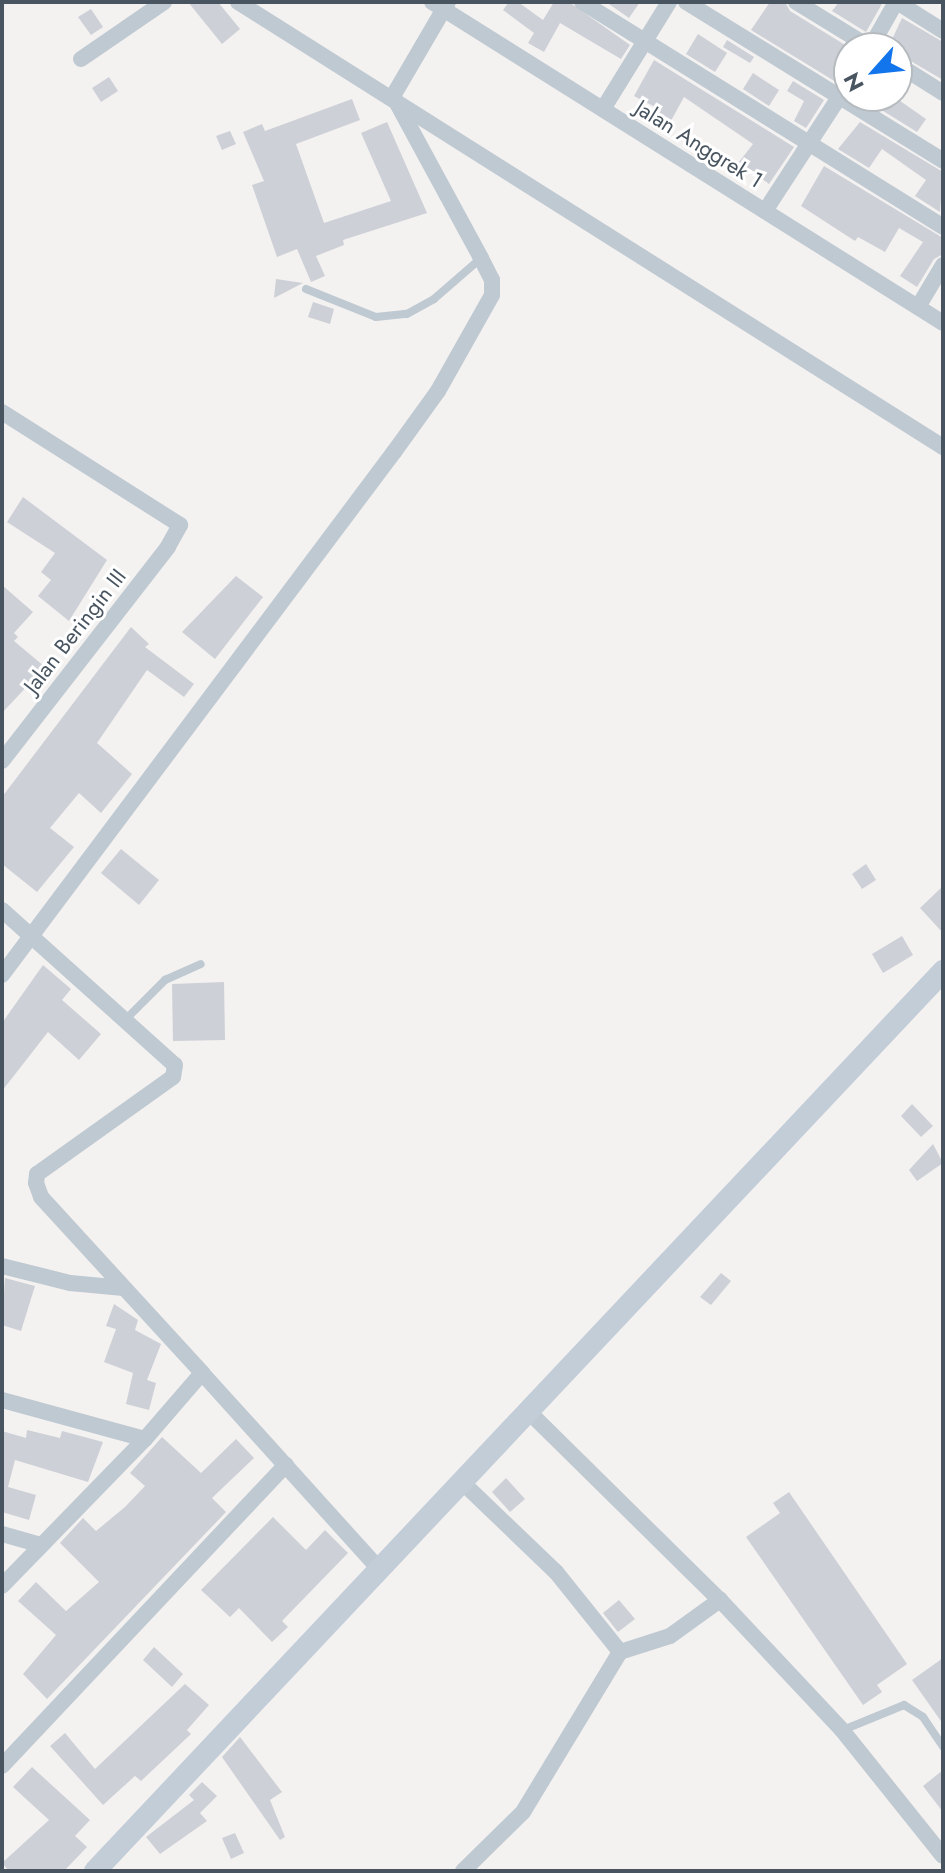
<!DOCTYPE html>
<html>
<head>
<meta charset="utf-8">
<style>
  body { margin:0 }
  #map { position:relative; width:945px; height:1873px; overflow:hidden; background:#f4f1f1; font-family:Jost,sans-serif }
  div>[style] { position:absolute }
  .building>* { inset:0; background:#cdd0d6 }
  .lane>* { height:8px; margin:-4px; padding:0 4px; transform-origin:4px; border-radius:4px; background:#bfc9d1 }
  .street>* { height:16px; margin:-8px; padding:0 8px; transform-origin:8px; border-radius:8px; background:#bfc9d1 }
  .secondary>* { height:22px; margin:-11px; padding:0 11px; transform-origin:11px; border-radius:11px; background:#c2cdd8 }
  span { translate:-50% -50%; white-space:nowrap; text-align:center; line-height:1.15; -webkit-text-stroke:6px #fff; paint-order:stroke }
  .street-label { font-size:22px; color:#485560 }
  .frame { position:absolute; inset:0; border:4px solid #485560; pointer-events:none }
  .north { position:absolute; left:833px; top:32px; width:80px; height:80px; box-sizing:border-box; background:#fff; border:2px solid #b6bbbf; border-radius:50%; rotate:243deg; font-size:22px; font-weight:700; line-height:32px; text-align:center; color:#485560 }
  .north::after { content:''; display:block; margin:auto; width:28px; height:36px; background:#1375ec; clip-path:polygon(50% 0,100% 100%,50% 72%,0 100%) }
</style>
</head>
<body>
<div id="map">
  <div class="building">
    <div style="clip-path:polygon(188px 2px,218px 2px,240px 29px,222px 44px)"></div>
    <div style="clip-path:polygon(509px 2px,518px 2px,543px 20px,554px 2px,569px 2px,630px 45px,621px 59px,560px 23px,544px 52px,528px 43px,534px 33px,503px 10px)"></div>
    <div style="clip-path:polygon(606px 2px,640px 2px,629px 18px)"></div>
    <div style="clip-path:polygon(770px 2px,785px 2px,790px 11px,850px 48px,849px 71px,836px 82px,751px 30px)"></div>
    <div style="clip-path:polygon(839px 2px,883px 2px,866px 32px,832px 11px)"></div>
    <div style="clip-path:polygon(91px 9px,103px 27px,91px 35px,78px 17px)"></div>
    <div style="clip-path:polygon(902px 18px,943px 42px,943px 80px,897px 53px,897px 48px,888px 48px)"></div>
    <div style="clip-path:polygon(698px 34px,727px 53px,715px 72px,686px 54px)"></div>
    <div style="clip-path:polygon(727px 40px,754px 57px,750px 63px,723px 47px)"></div>
    <div style="clip-path:polygon(654px 60px,794px 147px,769px 184px,739px 162px,753px 144px,684px 97px,667px 128px,655px 122px,661px 110px,634px 96px)"></div>
    <div style="clip-path:polygon(753px 73px,779px 90px,769px 106px,743px 89px)"></div>
    <div style="clip-path:polygon(109px 77px,118px 91px,101px 102px,92px 88px)"></div>
    <div style="clip-path:polygon(793px 81px,824px 100px,806px 128px,794px 121px,804px 101px,787px 91px)"></div>
    <div style="clip-path:polygon(877px 96px,893px 96px,926px 119px,917px 132px,872px 104px)"></div>
    <div style="clip-path:polygon(352px 99px,360px 120px,296px 144px,324px 223px,391px 201px,361px 133px,387px 122px,427px 213px,343px 240px,344px 245px,316px 256px,325px 276px,311px 282px,297px 249px,277px 257px,252px 185px,264px 181px,243px 132px,262px 124px,265px 131px)"></div>
    <div style="clip-path:polygon(860px 122px,943px 172px,940px 212px,915px 196px,926px 180px,882px 149px,869px 168px,838px 149px)"></div>
    <div style="clip-path:polygon(230px 131px,236px 144px,222px 150px,216px 136px)"></div>
    <div style="clip-path:polygon(824px 166px,943px 238px,943px 254px,934px 259px,917px 287px,900px 276px,923px 242px,899px 228px,885px 252px,858px 237px,855px 241px,801px 206px)"></div>
    <div style="clip-path:polygon(276px 279px,303px 283px,274px 298px)"></div>
    <div style="clip-path:polygon(313px 302px,334px 309px,330px 324px,308px 317px)"></div>
    <div style="clip-path:polygon(23px 497px,107px 560px,69px 621px,38px 596px,51px 580px,41px 572px,55px 553px,7px 522px)"></div>
    <div style="clip-path:polygon(236px 576px,263px 597px,215px 659px,182px 632px)"></div>
    <div style="clip-path:polygon(2px 585px,33px 612px,14px 633px,18px 637px,14px 641px,45px 667px,2px 713px)"></div>
    <div style="clip-path:polygon(131px 627px,149px 644px,145px 647px,194px 684px,184px 697px,147px 670px,97px 743px,132px 774px,101px 813px,79px 793px,50px 828px,74px 847px,37px 892px,2px 864px,2px 797px)"></div>
    <div style="clip-path:polygon(121px 849px,159px 880px,139px 905px,101px 873px)"></div>
    <div style="clip-path:polygon(866px 864px,876px 880px,862px 889px,852px 874px)"></div>
    <div style="clip-path:polygon(943px 886px,943px 933px,920px 908px)"></div>
    <div style="clip-path:polygon(902px 936px,913px 955px,883px 973px,872px 954px)"></div>
    <div style="clip-path:polygon(43px 965px,71px 989px,62px 1000px,101px 1034px,79px 1060px,48px 1032px,2px 1091px,2px 1023px)"></div>
    <div style="clip-path:polygon(224px 982px,225px 1040px,173px 1041px,172px 984px)"></div>
    <div style="clip-path:polygon(912px 1104px,933px 1126px,921px 1137px,901px 1116px)"></div>
    <div style="clip-path:polygon(933px 1144px,943px 1163px,917px 1181px,909px 1170px)"></div>
    <div style="clip-path:polygon(721px 1273px,731px 1281px,711px 1305px,700px 1297px)"></div>
    <div style="clip-path:polygon(5px 1278px,35px 1286px,21px 1331px,2px 1325px)"></div>
    <div style="clip-path:polygon(114px 1304px,138px 1320px,135px 1330px,161px 1344px,147px 1380px,156px 1383px,149px 1410px,126px 1404px,133px 1373px,104px 1362px,116px 1329px,106px 1326px)"></div>
    <div style="clip-path:polygon(27px 1430px,60px 1438px,62px 1431px,103px 1442px,88px 1482px,15px 1460px,8px 1487px,36px 1495px,29px 1520px,2px 1512px,2px 1431px,26px 1438px)"></div>
    <div style="clip-path:polygon(162px 1437px,201px 1473px,236px 1439px,254px 1458px,212px 1498px,226px 1512px,47px 1699px,23px 1674px,56px 1635px,18px 1601px,36px 1582px,66px 1611px,99px 1582px,60px 1543px,83px 1518px,96px 1531px,125px 1507px,145px 1486px,130px 1473px)"></div>
    <div style="clip-path:polygon(506px 1478px,525px 1499px,510px 1512px,492px 1492px)"></div>
    <div style="clip-path:polygon(789px 1492px,907px 1664px,877px 1685px,882px 1692px,863px 1705px,746px 1537px,780px 1513px,773px 1503px)"></div>
    <div style="clip-path:polygon(273px 1517px,306px 1550px,325px 1530px,348px 1553px,282px 1621px,288px 1627px,272px 1642px,239px 1608px,230px 1617px,201px 1590px)"></div>
    <div style="clip-path:polygon(619px 1600px,635px 1619px,618px 1632px,603px 1613px)"></div>
    <div style="clip-path:polygon(154px 1647px,183px 1674px,172px 1687px,143px 1660px)"></div>
    <div style="clip-path:polygon(943px 1658px,943px 1724px,912px 1680px)"></div>
    <div style="clip-path:polygon(185px 1684px,209px 1705px,187px 1730px,191px 1734px,141px 1781px,135px 1776px,103px 1805px,50px 1746px,65px 1733px,95px 1769px)"></div>
    <div style="clip-path:polygon(240px 1737px,282px 1792px,270px 1800px,285px 1837px,280px 1840px,222px 1757px)"></div>
    <div style="clip-path:polygon(32px 1767px,90px 1820px,75px 1836px,87px 1847px,64px 1871px,9px 1871px,2px 1863px,49px 1820px,13px 1787px)"></div>
    <div style="clip-path:polygon(943px 1770px,943px 1812px,923px 1786px)"></div>
    <div style="clip-path:polygon(202px 1782px,217px 1796px,200px 1813px,207px 1821px,160px 1854px,146px 1837px,194px 1800px,189px 1795px)"></div>
    <div style="clip-path:polygon(235px 1833px,244px 1853px,231px 1859px,222px 1838px)"></div>
  </div>
  <div class="lane">
    <div style="left:306px;top:289px;width:75px;rotate:21.8deg"></div>
    <div style="left:376px;top:317px;width:31px;rotate:-6deg"></div>
    <div style="left:407px;top:314px;width:31px;rotate:-29deg"></div>
    <div style="left:434px;top:299px;width:61px;rotate:-41deg"></div>
    <div style="left:127px;top:1018px;width:54px;rotate:-45deg"></div>
    <div style="left:165px;top:980px;width:39px;rotate:-24deg"></div>
    <div style="left:843px;top:1730px;width:66px;rotate:-22.3deg"></div>
    <div style="left:904px;top:1705px;width:22px;rotate:32deg"></div>
    <div style="left:923px;top:1717px;width:36px;rotate:56deg"></div>
  </div>
  <div class="street">
    <div style="left:238px;top:2px;width:834px;rotate:32.26deg"></div>
    <div style="left:432px;top:2px;width:603px;rotate:32.14deg"></div>
    <div style="left:582px;top:2px;width:425px;rotate:31.9deg"></div>
    <div style="left:686px;top:2px;width:302px;rotate:31.7deg"></div>
    <div style="left:796px;top:2px;width:88px;rotate:31.5deg"></div>
    <div style="left:897px;top:2px;width:54px;rotate:32.2deg"></div>
    <div style="left:870px;top:48px;width:53px;rotate:-60.5deg"></div>
    <div style="left:81px;top:59px;width:101px;rotate:-34.5deg"></div>
    <div style="left:897px;top:64px;width:54px;rotate:32.2deg"></div>
    <div style="left:603px;top:109px;width:126px;rotate:-58.3deg"></div>
    <div style="left:765px;top:211px;width:154px;rotate:-56.9deg"></div>
    <div style="left:918px;top:307px;width:49px;rotate:-59.2deg"></div>
    <div style="left:2px;top:412px;width:211px;rotate:32.4deg"></div>
    <div style="left:180px;top:525px;width:25px;rotate:119deg"></div>
    <div style="left:168px;top:547px;width:271px;rotate:127.8deg"></div>
    <div style="left:2px;top:910px;width:232px;rotate:41.9deg"></div>
    <div style="left:175px;top:1065px;width:12px;rotate:99deg"></div>
    <div style="left:173px;top:1077px;width:167px;rotate:144.5deg"></div>
    <div style="left:37px;top:1174px;width:9px;rotate:96deg"></div>
    <div style="left:36px;top:1183px;width:15px;rotate:70deg"></div>
    <div style="left:41px;top:1197px;width:239px;rotate:47.5deg"></div>
    <div style="left:2px;top:975px;width:654px;rotate:-53.15deg"></div>
    <div style="left:394px;top:452px;width:75px;rotate:-54.2deg"></div>
    <div style="left:438px;top:391px;width:110px;rotate:-60.6deg"></div>
    <div style="left:492px;top:295px;width:15px;rotate:-90deg"></div>
    <div style="left:492px;top:280px;width:25px;rotate:-117deg"></div>
    <div style="left:481px;top:258px;width:184px;rotate:-118.5deg"></div>
    <div style="left:393px;top:96px;width:109px;rotate:-59.7deg"></div>
    <div style="left:2px;top:1266px;width:70px;rotate:14deg"></div>
    <div style="left:70px;top:1283px;width:54px;rotate:5.3deg"></div>
    <div style="left:2px;top:1400px;width:148px;rotate:15.3deg"></div>
    <div style="left:145px;top:1439px;width:87px;rotate:-49.2deg"></div>
    <div style="left:202px;top:1373px;width:264px;rotate:47.9deg"></div>
    <div style="left:527px;top:1410px;width:271px;rotate:44.6deg"></div>
    <div style="left:720px;top:1600px;width:178px;rotate:46.8deg"></div>
    <div style="left:842px;top:1730px;width:161px;rotate:51.3deg"></div>
    <div style="left:461px;top:1481px;width:132px;rotate:43.8deg"></div>
    <div style="left:556px;top:1572px;width:102px;rotate:51.3deg"></div>
    <div style="left:2px;top:1534px;width:41px;rotate:15.8deg"></div>
    <div style="left:2px;top:1586px;width:205px;rotate:-45.8deg"></div>
    <div style="left:2px;top:1766px;width:414px;rotate:-46.7deg"></div>
    <div style="left:463px;top:1871px;width:84px;rotate:-44.5deg"></div>
    <div style="left:523px;top:1812px;width:187px;rotate:-58.8deg"></div>
    <div style="left:620px;top:1652px;width:52px;rotate:-17.7deg"></div>
    <div style="left:670px;top:1636px;width:62px;rotate:-35.8deg"></div>
  </div>
  <div class="secondary">
    <div style="left:95px;top:1871px;width:1237px;rotate:-46.7deg"></div>
  </div>
  <div class="street-label">
    <span style="left:699px;top:144px;rotate:32deg">Jalan Anggrek 1</span>
    <span style="left:75px;top:631px;rotate:-52deg">Jalan Beringin III</span>
  </div>
  <div class="frame"></div>
  <div class="north">N</div>
</div>
</body>
</html>
